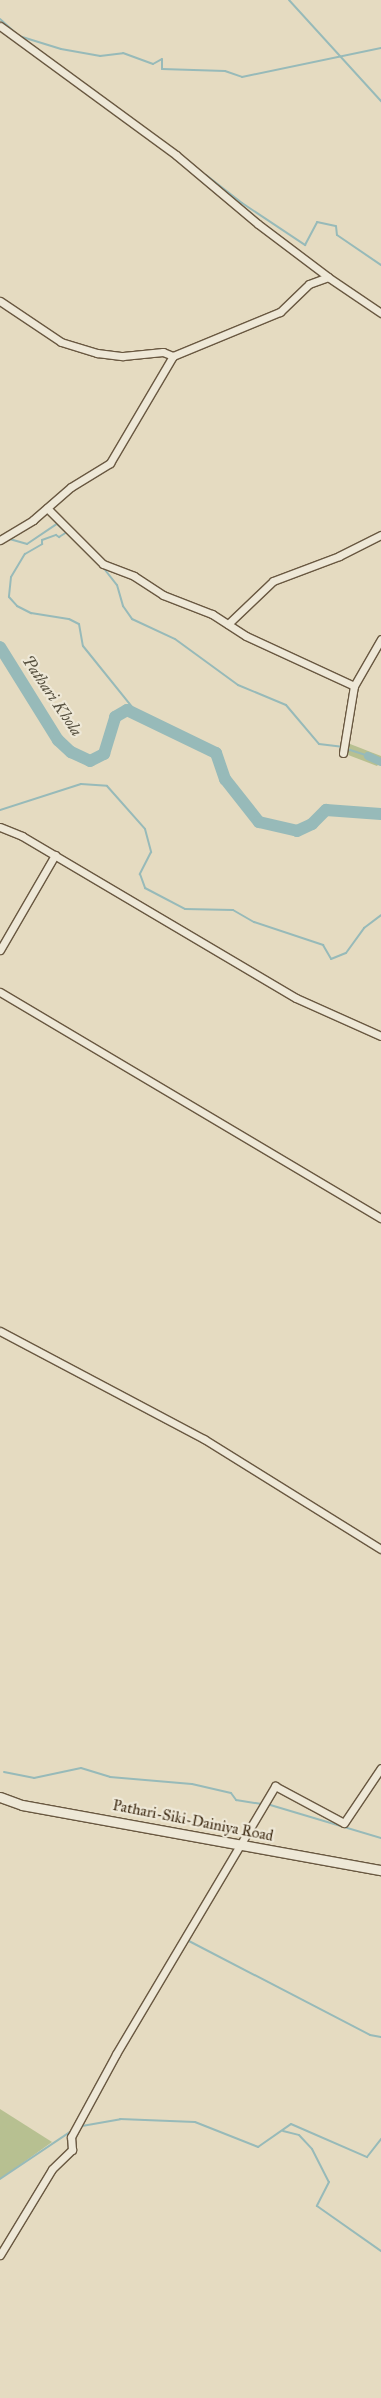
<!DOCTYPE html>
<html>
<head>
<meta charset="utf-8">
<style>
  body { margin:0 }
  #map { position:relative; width:381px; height:2398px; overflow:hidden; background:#e5dbc1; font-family:"IM FELL Great Primer",serif }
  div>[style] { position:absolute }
  .green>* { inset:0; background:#b7c091 }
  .stream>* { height:2px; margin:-1px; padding:0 1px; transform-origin:1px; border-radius:1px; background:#97bab9 }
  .canal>* { height:8px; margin:-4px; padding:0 4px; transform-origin:4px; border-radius:4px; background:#97bab9 }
  .river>* { height:12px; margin:-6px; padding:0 6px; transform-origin:6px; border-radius:6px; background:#97bab9 }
  .roads { filter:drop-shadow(1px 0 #695841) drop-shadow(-1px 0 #695841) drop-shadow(0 1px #695841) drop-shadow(0 -1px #695841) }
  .street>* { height:7px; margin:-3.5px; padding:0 3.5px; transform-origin:3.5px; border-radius:3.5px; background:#eee8d7 }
  .secondary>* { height:9px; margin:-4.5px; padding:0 4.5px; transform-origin:4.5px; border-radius:4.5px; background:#eee8d7 }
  span { translate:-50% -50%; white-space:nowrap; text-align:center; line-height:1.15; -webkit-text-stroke:4.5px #eee8d7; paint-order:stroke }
  .street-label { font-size:15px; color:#402d16 }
  .water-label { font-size:16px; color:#56503f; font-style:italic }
</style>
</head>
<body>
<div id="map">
  <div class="green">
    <div style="clip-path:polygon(345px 742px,381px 756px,381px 761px,377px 766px,343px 753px)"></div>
    <div style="clip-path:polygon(0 2109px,52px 2142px,0 2179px)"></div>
  </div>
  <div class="stream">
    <div style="left:289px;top:0;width:137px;rotate:47.7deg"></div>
    <div style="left:0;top:19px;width:25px;rotate:42deg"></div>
    <div style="left:19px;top:36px;width:44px;rotate:17.2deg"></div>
    <div style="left:61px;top:49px;width:40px;rotate:10deg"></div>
    <div style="left:100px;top:56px;width:23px;rotate:-7deg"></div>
    <div style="left:123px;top:53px;width:32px;rotate:20deg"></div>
    <div style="left:153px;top:64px;width:10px;rotate:-29deg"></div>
    <div style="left:162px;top:59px;width:10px;rotate:90deg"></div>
    <div style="left:162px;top:69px;width:63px;rotate:1.8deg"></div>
    <div style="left:225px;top:71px;width:18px;rotate:19deg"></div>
    <div style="left:242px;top:77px;width:142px;rotate:-11.8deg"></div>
    <div style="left:206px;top:175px;width:46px;rotate:37.9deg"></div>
    <div style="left:242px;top:203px;width:76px;rotate:33.7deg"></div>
    <div style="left:305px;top:245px;width:26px;rotate:-62deg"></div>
    <div style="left:317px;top:222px;width:19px;rotate:12deg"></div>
    <div style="left:336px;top:226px;width:9px;rotate:84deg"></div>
    <div style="left:337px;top:235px;width:53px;rotate:34.3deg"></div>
    <div style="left:6px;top:538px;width:22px;rotate:16deg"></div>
    <div style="left:27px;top:544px;width:36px;rotate:-34deg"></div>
    <div style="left:57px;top:524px;width:9px;rotate:41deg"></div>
    <div style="left:102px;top:566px;width:24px;rotate:52deg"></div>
    <div style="left:117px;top:585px;width:22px;rotate:74deg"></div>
    <div style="left:123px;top:606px;width:16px;rotate:55deg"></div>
    <div style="left:132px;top:619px;width:47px;rotate:24.9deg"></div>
    <div style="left:175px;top:639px;width:78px;rotate:36.1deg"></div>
    <div style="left:238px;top:685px;width:52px;rotate:22.6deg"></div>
    <div style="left:286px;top:705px;width:51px;rotate:49.8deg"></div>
    <div style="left:319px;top:744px;width:23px;rotate:7deg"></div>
    <div style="left:11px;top:577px;width:20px;rotate:96deg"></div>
    <div style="left:9px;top:597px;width:12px;rotate:48deg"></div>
    <div style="left:17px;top:606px;width:16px;rotate:27deg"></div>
    <div style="left:31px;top:613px;width:38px;rotate:9deg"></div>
    <div style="left:69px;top:619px;width:11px;rotate:27deg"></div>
    <div style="left:79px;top:624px;width:22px;rotate:80deg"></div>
    <div style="left:83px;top:646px;width:85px;rotate:51.2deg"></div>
    <div style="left:11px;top:577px;width:27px;rotate:-59deg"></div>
    <div style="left:25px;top:554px;width:20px;rotate:-30deg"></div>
    <div style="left:42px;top:544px;width:4px;rotate:-90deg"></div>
    <div style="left:42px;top:540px;width:15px;rotate:-20deg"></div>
    <div style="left:56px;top:535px;width:4px;rotate:34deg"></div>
    <div style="left:59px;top:537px;width:9px;rotate:-32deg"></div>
    <div style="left:347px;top:749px;width:22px;rotate:18deg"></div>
    <div style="left:0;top:810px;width:85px;rotate:-17.8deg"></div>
    <div style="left:81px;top:784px;width:26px;rotate:4deg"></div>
    <div style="left:107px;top:786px;width:57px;rotate:48.5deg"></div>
    <div style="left:145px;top:829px;width:24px;rotate:75deg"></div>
    <div style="left:151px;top:852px;width:25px;rotate:117deg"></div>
    <div style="left:140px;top:874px;width:15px;rotate:70deg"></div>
    <div style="left:145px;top:888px;width:45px;rotate:27.7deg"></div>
    <div style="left:185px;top:909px;width:48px;rotate:1.2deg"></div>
    <div style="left:233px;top:910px;width:24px;rotate:30deg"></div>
    <div style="left:254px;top:922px;width:73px;rotate:18.4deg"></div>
    <div style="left:323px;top:945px;width:16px;rotate:60deg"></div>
    <div style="left:331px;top:959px;width:16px;rotate:-22deg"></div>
    <div style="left:346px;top:953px;width:31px;rotate:-54deg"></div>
    <div style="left:364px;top:928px;width:21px;rotate:-37deg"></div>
    <div style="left:4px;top:1772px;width:31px;rotate:11deg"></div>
    <div style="left:34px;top:1778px;width:48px;rotate:-12deg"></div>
    <div style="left:81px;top:1768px;width:30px;rotate:17deg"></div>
    <div style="left:110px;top:1777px;width:82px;rotate:4.9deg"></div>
    <div style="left:192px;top:1784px;width:40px;rotate:13deg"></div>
    <div style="left:231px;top:1793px;width:9px;rotate:54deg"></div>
    <div style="left:236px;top:1800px;width:26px;rotate:9deg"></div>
    <div style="left:267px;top:1804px;width:119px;rotate:16.6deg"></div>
    <div style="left:187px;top:1940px;width:206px;rotate:27.4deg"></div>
    <div style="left:370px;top:2035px;width:11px;rotate:10deg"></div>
    <div style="left:82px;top:2126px;width:39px;rotate:-10deg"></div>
    <div style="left:120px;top:2119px;width:75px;rotate:2.3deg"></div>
    <div style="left:195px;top:2122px;width:68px;rotate:21.6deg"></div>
    <div style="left:258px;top:2147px;width:40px;rotate:-34.9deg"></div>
    <div style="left:291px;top:2124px;width:83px;rotate:23.5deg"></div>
    <div style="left:367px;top:2157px;width:23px;rotate:-52deg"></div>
    <div style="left:81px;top:2127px;width:5px;rotate:-68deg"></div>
    <div style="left:283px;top:2131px;width:16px;rotate:14deg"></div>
    <div style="left:299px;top:2135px;width:19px;rotate:47deg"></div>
    <div style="left:312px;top:2149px;width:37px;rotate:63deg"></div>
    <div style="left:329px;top:2182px;width:27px;rotate:117deg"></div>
    <div style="left:317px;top:2206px;width:78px;rotate:35.1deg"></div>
    <div style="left:0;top:2179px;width:84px;rotate:-33.9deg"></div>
  </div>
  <div class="canal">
    <div style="left:368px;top:756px;width:14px;rotate:25deg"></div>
  </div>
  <div class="river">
    <div style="left:0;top:647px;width:110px;rotate:58.1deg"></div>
    <div style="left:58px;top:740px;width:18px;rotate:43deg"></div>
    <div style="left:71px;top:752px;width:21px;rotate:25deg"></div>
    <div style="left:90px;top:761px;width:16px;rotate:-27deg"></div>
    <div style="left:104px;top:754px;width:39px;rotate:-73deg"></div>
    <div style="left:115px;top:717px;width:14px;rotate:-30deg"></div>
    <div style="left:127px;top:710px;width:99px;rotate:25.8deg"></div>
    <div style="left:216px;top:753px;width:28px;rotate:71deg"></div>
    <div style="left:225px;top:779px;width:55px;rotate:51.7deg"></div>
    <div style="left:259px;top:822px;width:39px;rotate:13deg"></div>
    <div style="left:297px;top:831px;width:17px;rotate:-25deg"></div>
    <div style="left:312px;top:824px;width:20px;rotate:-45deg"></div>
    <div style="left:326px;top:810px;width:55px;rotate:4.2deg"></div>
  </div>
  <div class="roads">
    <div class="street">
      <div style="left:0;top:26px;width:218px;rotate:36.2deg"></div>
      <div style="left:176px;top:155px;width:107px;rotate:40.1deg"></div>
      <div style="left:258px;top:224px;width:88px;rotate:37.1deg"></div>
      <div style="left:328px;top:277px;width:64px;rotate:34.2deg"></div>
      <div style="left:0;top:301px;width:73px;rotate:33.9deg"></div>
      <div style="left:61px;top:342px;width:38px;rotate:17deg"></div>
      <div style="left:97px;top:353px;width:26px;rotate:7deg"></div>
      <div style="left:123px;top:356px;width:40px;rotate:-5.7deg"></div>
      <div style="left:163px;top:352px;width:11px;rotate:22deg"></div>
      <div style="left:47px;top:508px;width:79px;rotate:45deg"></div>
      <div style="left:103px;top:564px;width:33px;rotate:21deg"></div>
      <div style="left:134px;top:576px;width:35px;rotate:33deg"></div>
      <div style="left:163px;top:595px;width:53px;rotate:21.2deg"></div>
      <div style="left:212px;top:614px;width:40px;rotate:32.9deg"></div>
      <div style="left:246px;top:636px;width:119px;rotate:24.8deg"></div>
      <div style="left:354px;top:686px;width:54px;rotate:-60.1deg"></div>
      <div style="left:0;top:540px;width:39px;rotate:-31deg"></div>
      <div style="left:33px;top:520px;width:50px;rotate:-41deg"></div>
      <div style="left:71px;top:487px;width:46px;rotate:-31.6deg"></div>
      <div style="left:110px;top:463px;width:124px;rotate:-59.5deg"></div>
      <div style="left:173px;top:356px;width:116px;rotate:-22.4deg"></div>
      <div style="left:280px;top:312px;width:40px;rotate:-44deg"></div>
      <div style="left:309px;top:284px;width:20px;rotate:-20deg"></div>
      <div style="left:228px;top:624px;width:62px;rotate:-43.7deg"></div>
      <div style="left:273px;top:581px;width:71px;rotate:-20.7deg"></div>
      <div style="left:339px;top:556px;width:47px;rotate:-26.6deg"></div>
      <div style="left:343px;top:753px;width:68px;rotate:-80.7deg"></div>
      <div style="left:0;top:827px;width:24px;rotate:22deg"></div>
      <div style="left:22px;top:836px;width:318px;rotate:30.6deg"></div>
      <div style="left:296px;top:998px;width:93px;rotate:24.1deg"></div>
      <div style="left:0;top:950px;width:110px;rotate:-59.9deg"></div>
      <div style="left:0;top:992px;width:443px;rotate:30.7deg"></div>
      <div style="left:0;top:1331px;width:231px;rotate:27.9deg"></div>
      <div style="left:204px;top:1439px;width:208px;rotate:31.9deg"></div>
      <div style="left:0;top:2255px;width:100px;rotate:-58.8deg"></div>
      <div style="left:52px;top:2169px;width:28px;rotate:-44deg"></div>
      <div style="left:72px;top:2150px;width:13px;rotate:-94deg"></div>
      <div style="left:71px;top:2137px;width:94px;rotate:-61.5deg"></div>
      <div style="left:116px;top:2054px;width:312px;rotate:-59.3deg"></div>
      <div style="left:275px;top:1786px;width:78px;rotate:28.2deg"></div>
      <div style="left:344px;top:1823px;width:66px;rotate:-56.1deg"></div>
    </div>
    <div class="secondary">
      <div style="left:0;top:1797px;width:23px;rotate:20deg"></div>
      <div style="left:22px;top:1805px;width:365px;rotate:10.3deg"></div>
    </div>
  </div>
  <div class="street-label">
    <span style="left:193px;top:1821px;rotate:11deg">Pathari-Siki-Dainiya Road</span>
  </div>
  <div class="water-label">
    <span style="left:52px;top:696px;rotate:56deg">Pathari Khola</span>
  </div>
</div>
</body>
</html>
